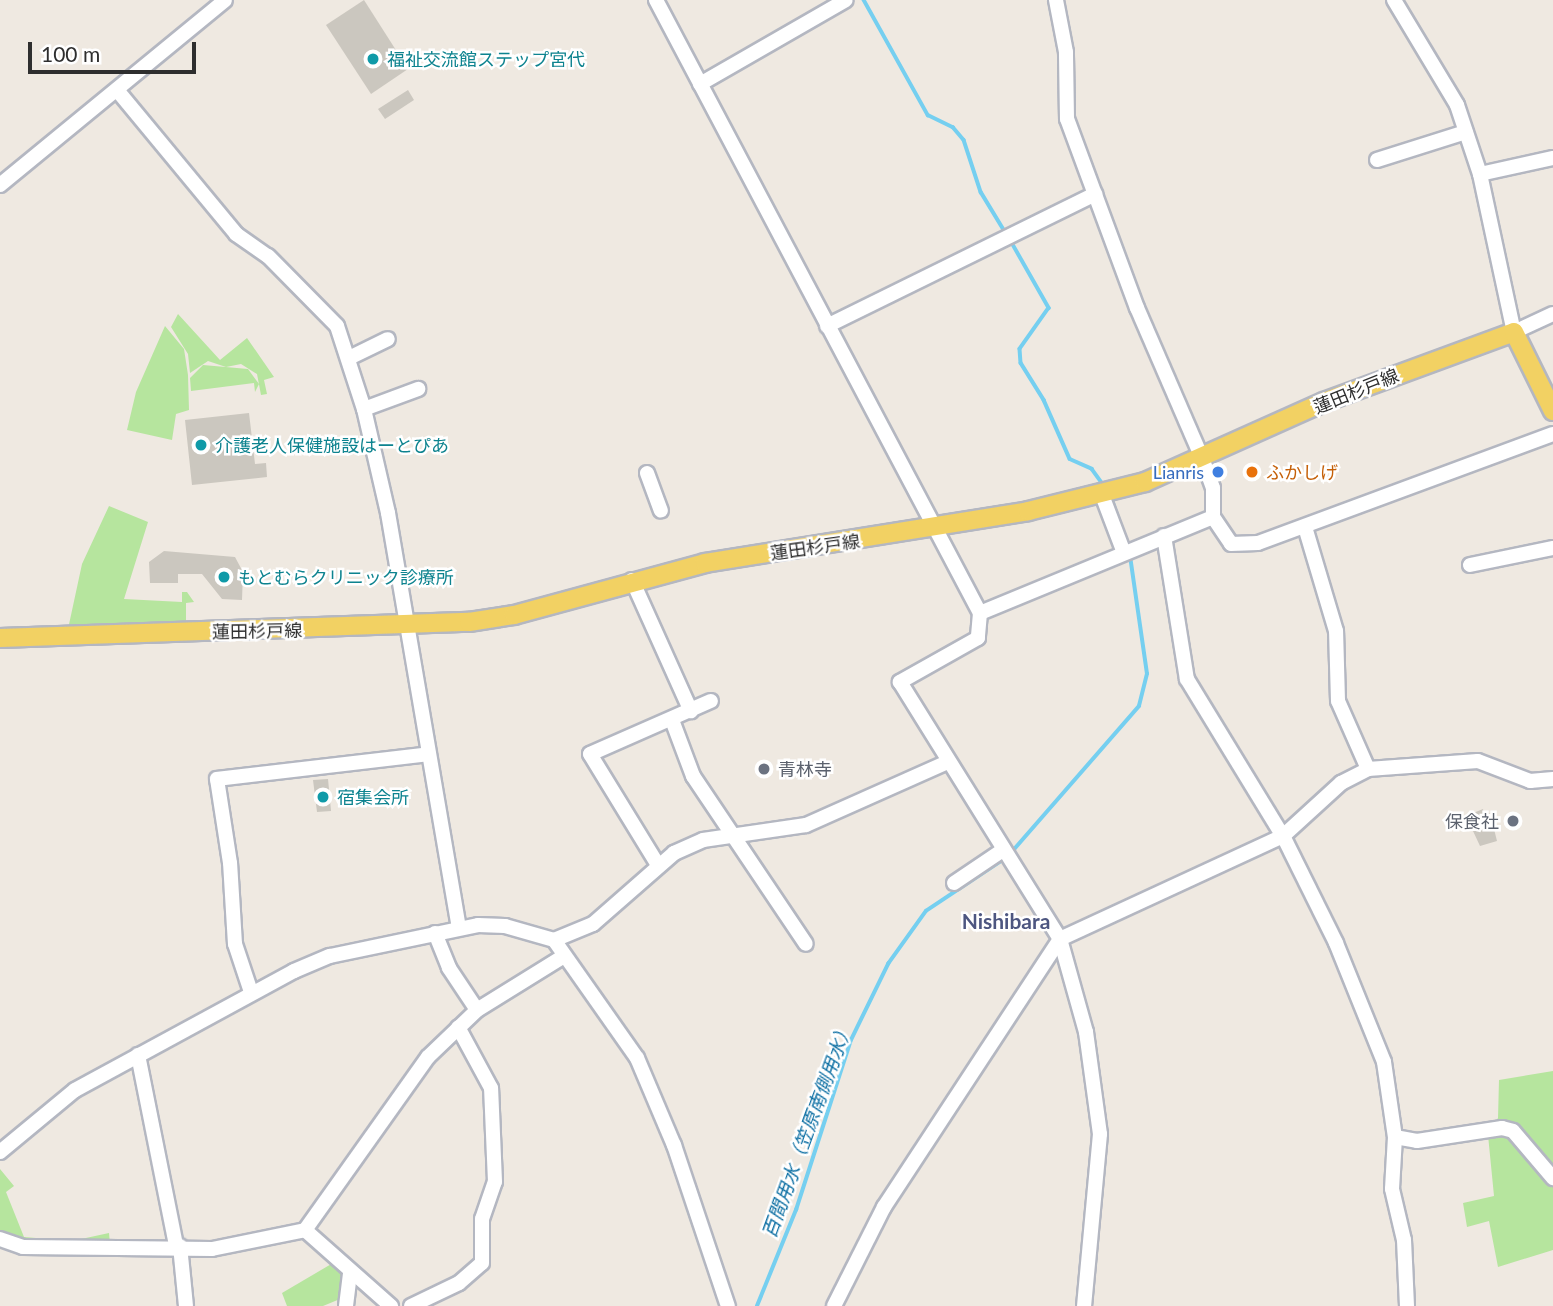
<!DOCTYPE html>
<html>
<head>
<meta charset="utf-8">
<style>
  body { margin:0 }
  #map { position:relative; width:1553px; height:1306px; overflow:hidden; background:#efe9e1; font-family:Lato,"Noto Sans JP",sans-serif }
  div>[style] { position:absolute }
  .green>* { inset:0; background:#b6e59e }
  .stream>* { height:3.5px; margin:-1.75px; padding:0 1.75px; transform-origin:1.75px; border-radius:1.75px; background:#75cff0 }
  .building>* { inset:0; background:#cbc7bf }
  .roads { filter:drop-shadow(2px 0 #b4b7c1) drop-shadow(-2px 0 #b4b7c1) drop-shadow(0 2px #b4b7c1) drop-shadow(0 -2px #b4b7c1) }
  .minor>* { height:14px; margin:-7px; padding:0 7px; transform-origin:7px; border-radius:7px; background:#fff }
  .major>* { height:18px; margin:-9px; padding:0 9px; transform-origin:9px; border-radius:9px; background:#f2d163 }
  .dots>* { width:19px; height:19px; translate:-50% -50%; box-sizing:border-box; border:4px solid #fff; border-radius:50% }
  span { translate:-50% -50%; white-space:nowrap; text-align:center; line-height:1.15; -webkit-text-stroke:5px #fff; paint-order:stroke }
  .culture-label { font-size:18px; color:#0d838f }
  .left { translate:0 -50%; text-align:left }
  .street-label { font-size:18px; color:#2e2e2e }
  .shop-label { font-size:18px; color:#366cbe }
  .right { translate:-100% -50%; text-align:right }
  .food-label { font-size:18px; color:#c56008 }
  .worship-label { font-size:18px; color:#5b616d }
  .water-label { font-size:19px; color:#0d6fa3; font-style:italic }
  .quarter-label { font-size:21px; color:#4d5680; font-weight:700 }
  .scale { position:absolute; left:28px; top:42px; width:168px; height:32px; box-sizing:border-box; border:4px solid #2e2e2e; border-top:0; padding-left:9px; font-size:21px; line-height:24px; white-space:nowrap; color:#2e2e2e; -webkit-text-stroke:5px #fff; paint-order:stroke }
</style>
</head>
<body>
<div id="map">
  <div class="green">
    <div style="clip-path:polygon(178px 314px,220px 360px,247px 338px,274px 377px,264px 380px,267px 394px,261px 395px,257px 374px,241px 364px,226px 367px,208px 361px,190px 373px,188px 354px,171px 327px)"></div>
    <div style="clip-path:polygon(165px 326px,184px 349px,188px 375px,189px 410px,176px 414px,172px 440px,127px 430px,136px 392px)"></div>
    <div style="clip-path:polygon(203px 365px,248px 369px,259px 384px,255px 392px,254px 383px,191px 391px,190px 378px)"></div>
    <div style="clip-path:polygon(109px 506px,148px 522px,124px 599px,182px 602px,182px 592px,187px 592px,194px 602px,186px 603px,186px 624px,68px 629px,82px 564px)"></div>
    <div style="clip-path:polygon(1553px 1071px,1553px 1250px,1498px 1267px,1489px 1221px,1467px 1227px,1463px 1203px,1494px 1196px,1488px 1135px,1498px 1118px,1499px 1080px)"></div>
    <div style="clip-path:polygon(0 1169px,14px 1186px,6px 1192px,24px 1237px,72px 1241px,109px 1233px,110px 1244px,22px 1243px,0 1235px)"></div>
    <div style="clip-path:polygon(333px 1263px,344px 1276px,340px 1299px,323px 1306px,287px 1306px,282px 1293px)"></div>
  </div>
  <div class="stream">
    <div style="left:864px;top:0;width:132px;rotate:60.9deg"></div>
    <div style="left:928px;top:115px;width:28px;rotate:26deg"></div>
    <div style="left:953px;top:127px;width:17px;rotate:50deg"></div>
    <div style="left:964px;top:140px;width:55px;rotate:71.9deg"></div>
    <div style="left:981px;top:192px;width:50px;rotate:58.8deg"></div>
    <div style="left:1011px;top:241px;width:77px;rotate:60.4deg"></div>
    <div style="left:1049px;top:308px;width:50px;rotate:125.3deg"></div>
    <div style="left:1020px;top:349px;width:14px;rotate:86deg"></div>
    <div style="left:1021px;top:363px;width:44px;rotate:58.1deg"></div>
    <div style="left:1044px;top:400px;width:64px;rotate:66.2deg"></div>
    <div style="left:1070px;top:459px;width:24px;rotate:24deg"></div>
    <div style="left:1092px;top:469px;width:22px;rotate:54deg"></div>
    <div style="left:1111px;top:496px;width:55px;rotate:70.9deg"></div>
    <div style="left:1010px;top:854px;width:196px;rotate:-48.9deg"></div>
    <div style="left:1139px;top:706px;width:33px;rotate:-76deg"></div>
    <div style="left:1147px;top:674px;width:119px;rotate:-98.2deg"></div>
    <div style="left:757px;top:1306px;width:104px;rotate:-67.9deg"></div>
    <div style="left:796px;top:1210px;width:179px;rotate:-72.1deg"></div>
    <div style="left:851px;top:1040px;width:85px;rotate:-64deg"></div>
    <div style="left:888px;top:964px;width:65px;rotate:-54.4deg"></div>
    <div style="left:926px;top:911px;width:94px;rotate:-33.7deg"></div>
  </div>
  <div class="building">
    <div style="clip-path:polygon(364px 0,408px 69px,371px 94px,326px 25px)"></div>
    <div style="clip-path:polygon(408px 90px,414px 100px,385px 119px,378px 109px)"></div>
    <div style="clip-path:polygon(249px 413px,255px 464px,266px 463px,267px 477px,192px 485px,185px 420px)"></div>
    <div style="clip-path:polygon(164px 551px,235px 557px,243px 572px,242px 600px,222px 599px,202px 574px,178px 574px,178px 583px,150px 583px,149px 562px)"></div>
    <div style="clip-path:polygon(328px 779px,331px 811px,317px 812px,313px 780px)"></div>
    <div style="clip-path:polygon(1483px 809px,1484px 815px,1490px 813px,1497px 841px,1480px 846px,1466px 816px)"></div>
  </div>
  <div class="roads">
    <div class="minor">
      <div style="left:656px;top:0;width:693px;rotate:62.14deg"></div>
      <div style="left:980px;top:613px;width:25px;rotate:95deg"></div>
      <div style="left:978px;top:638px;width:90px;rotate:150.6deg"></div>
      <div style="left:900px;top:682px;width:303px;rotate:58.1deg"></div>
      <div style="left:1060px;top:939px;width:97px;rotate:74.4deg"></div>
      <div style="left:1086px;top:1032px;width:103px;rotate:82.2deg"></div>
      <div style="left:1100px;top:1134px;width:173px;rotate:95.3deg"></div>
      <div style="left:1394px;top:0;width:122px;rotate:59deg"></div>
      <div style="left:1457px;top:105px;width:73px;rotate:71.6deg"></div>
      <div style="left:1480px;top:174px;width:162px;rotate:77.9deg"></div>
      <div style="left:1514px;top:332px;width:43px;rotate:-24.8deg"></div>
      <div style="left:700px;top:84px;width:168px;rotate:-29.9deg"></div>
      <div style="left:117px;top:90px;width:187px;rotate:50.4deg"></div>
      <div style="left:236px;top:234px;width:39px;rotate:35deg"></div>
      <div style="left:268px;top:256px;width:98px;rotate:45.4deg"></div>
      <div style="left:337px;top:326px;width:87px;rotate:72deg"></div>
      <div style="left:364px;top:409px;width:107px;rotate:77deg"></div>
      <div style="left:388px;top:513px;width:420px;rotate:80.3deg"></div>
      <div style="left:1377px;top:160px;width:93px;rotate:-17.5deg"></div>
      <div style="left:1480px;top:174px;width:75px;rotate:-12.4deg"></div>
      <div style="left:0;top:185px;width:291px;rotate:-39.4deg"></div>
      <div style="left:827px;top:326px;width:299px;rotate:-26.2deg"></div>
      <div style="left:349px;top:358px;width:43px;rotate:-26deg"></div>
      <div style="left:364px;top:409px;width:58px;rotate:-20.3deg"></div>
      <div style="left:647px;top:473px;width:40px;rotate:69.8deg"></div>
      <div style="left:1102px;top:495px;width:62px;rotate:69.2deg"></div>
      <div style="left:1213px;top:517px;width:32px;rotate:56deg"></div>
      <div style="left:1231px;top:544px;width:27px;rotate:-2deg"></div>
      <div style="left:1258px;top:543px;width:314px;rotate:-20.3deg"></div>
      <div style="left:1164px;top:536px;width:145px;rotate:80.9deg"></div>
      <div style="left:1187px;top:679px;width:184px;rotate:58.6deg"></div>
      <div style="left:1283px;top:836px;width:119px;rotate:63.6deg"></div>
      <div style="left:1336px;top:943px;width:128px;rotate:68deg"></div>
      <div style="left:1384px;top:1062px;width:76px;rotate:81.7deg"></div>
      <div style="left:1395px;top:1137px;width:52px;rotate:93.3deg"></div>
      <div style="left:1392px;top:1189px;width:52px;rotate:76.8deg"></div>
      <div style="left:1404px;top:1240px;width:66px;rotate:87.4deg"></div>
      <div style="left:1470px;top:565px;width:85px;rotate:-11.6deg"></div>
      <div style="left:632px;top:580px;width:144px;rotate:65.8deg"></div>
      <div style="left:980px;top:613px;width:252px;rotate:-22.4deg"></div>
      <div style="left:1213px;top:517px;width:29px;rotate:-90deg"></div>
      <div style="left:1213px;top:488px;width:32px;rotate:-110deg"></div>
      <div style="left:1202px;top:458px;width:163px;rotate:-113.4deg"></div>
      <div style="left:1137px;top:308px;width:202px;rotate:-110.3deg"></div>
      <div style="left:1067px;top:119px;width:67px;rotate:-90.9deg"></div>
      <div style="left:1066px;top:52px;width:53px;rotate:-100.9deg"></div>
      <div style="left:672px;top:720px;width:60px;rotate:69.4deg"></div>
      <div style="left:693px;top:776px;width:202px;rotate:56.1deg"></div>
      <div style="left:1368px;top:769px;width:110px;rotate:-4.2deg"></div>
      <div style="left:1478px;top:761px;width:56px;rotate:21deg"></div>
      <div style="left:1530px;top:781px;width:23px;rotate:-5deg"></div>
      <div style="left:658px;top:865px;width:130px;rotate:-121.5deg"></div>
      <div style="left:590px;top:754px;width:132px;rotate:-23.7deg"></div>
      <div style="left:954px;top:883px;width:59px;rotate:-34deg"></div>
      <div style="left:435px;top:933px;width:38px;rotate:68deg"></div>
      <div style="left:449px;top:968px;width:50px;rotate:56.3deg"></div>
      <div style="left:554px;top:940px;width:144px;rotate:54.9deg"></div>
      <div style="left:637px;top:1058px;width:95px;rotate:67deg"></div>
      <div style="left:674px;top:1145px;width:170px;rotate:71.5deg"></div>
      <div style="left:251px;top:992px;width:51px;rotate:-108.4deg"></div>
      <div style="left:235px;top:944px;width:81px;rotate:-93.5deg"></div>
      <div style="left:230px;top:863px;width:85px;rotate:-98.8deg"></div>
      <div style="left:217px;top:779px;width:213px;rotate:-6.7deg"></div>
      <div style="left:138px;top:1055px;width:195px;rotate:78.7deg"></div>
      <div style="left:1395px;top:1137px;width:22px;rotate:10deg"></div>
      <div style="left:1417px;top:1141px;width:86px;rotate:-8.7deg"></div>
      <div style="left:1502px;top:1128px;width:11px;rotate:15deg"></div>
      <div style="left:1513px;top:1131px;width:62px;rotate:49.6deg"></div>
      <div style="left:0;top:1152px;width:97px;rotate:-39.6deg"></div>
      <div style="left:75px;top:1090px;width:249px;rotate:-28.5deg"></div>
      <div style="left:294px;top:971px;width:39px;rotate:-23deg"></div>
      <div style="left:330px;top:956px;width:151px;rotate:-11.8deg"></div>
      <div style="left:478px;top:925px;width:27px;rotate:2deg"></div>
      <div style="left:505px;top:926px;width:51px;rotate:15.9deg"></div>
      <div style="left:554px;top:940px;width:42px;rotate:-22.3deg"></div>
      <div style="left:593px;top:924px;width:108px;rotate:-41.2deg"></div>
      <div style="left:674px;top:853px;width:32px;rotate:-24deg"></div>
      <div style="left:703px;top:840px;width:104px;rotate:-8.3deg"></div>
      <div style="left:806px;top:825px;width:152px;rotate:-24deg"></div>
      <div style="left:305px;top:1230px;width:212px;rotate:-54.6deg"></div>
      <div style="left:428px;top:1057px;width:68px;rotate:-43.8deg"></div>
      <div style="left:477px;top:1010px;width:102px;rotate:-31.8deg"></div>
      <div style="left:0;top:1239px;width:24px;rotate:19deg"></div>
      <div style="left:23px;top:1247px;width:189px;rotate:0.6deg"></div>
      <div style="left:212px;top:1249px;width:95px;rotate:-11.5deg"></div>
      <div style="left:305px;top:1230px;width:115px;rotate:41.5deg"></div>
      <div style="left:180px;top:1246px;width:60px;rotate:84.3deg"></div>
      <div style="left:346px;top:1306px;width:32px;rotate:-83deg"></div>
      <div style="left:411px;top:1306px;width:53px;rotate:-25.6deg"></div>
      <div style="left:459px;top:1283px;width:30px;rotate:-41deg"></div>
      <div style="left:482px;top:1263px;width:44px;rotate:-90deg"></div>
      <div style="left:482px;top:1219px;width:39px;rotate:-71deg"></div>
      <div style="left:495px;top:1182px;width:94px;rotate:-92.4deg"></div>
      <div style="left:491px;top:1088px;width:69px;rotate:-118.4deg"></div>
      <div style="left:834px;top:1306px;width:111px;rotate:-63.2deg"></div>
      <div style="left:884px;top:1207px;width:321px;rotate:-56.7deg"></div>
      <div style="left:1060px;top:939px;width:246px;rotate:-24.8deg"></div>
      <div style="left:1283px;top:836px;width:79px;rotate:-42.4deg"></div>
      <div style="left:1341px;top:783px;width:30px;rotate:-27deg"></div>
      <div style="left:1368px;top:769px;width:74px;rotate:-113.8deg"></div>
      <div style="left:1338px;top:701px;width:70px;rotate:-91.6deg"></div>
      <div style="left:1336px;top:631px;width:109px;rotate:-106.6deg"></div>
    </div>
    <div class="major">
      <div style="left:0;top:638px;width:469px;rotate:-2deg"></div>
      <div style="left:469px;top:622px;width:46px;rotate:-8.8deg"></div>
      <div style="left:514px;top:615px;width:198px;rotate:-15.2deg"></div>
      <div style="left:705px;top:563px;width:327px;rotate:-9.1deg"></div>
      <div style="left:1028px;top:511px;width:121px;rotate:-13.9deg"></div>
      <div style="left:1145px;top:482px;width:196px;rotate:-24.1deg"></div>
      <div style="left:1324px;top:402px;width:202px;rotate:-20.2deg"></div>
      <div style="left:1514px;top:332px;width:88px;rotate:63.7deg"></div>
    </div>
  </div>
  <div class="dots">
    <div style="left:373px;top:59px;background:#0f9aa8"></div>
    <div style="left:201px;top:445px;background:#0f9aa8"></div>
    <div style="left:1218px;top:472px;background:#3f7fe0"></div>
    <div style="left:1252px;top:472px;background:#e8710a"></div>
    <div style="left:224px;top:577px;background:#0f9aa8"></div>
    <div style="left:764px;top:769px;background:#6b7280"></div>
    <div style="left:323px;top:797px;background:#0f9aa8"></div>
    <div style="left:1513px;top:821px;background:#6b7280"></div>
  </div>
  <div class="culture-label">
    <span class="left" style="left:387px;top:59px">福祉交流館ステップ宮代</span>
    <span class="left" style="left:215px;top:445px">介護老人保健施設はーとぴあ</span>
    <span class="left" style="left:238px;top:577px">もとむらクリニック診療所</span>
    <span class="left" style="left:337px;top:797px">宿集会所</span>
  </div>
  <div class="street-label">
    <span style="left:1356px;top:391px;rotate:-22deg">蓮田杉戸線</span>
    <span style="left:815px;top:547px;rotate:-8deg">蓮田杉戸線</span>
    <span style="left:257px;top:631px;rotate:-1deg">蓮田杉戸線</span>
  </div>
  <div class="shop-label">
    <span class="right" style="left:1204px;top:472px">Lianris</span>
  </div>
  <div class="food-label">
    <span class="left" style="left:1266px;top:472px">ふかしげ</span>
  </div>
  <div class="worship-label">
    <span class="left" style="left:778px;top:769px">青林寺</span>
    <span class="right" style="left:1499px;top:821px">保食社</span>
  </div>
  <div class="water-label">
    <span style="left:807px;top:1130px;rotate:-70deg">百間用水（笠原南側用水）</span>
  </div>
  <div class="quarter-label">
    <span style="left:1006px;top:921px">Nishibara</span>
  </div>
  <div class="scale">100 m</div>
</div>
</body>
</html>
